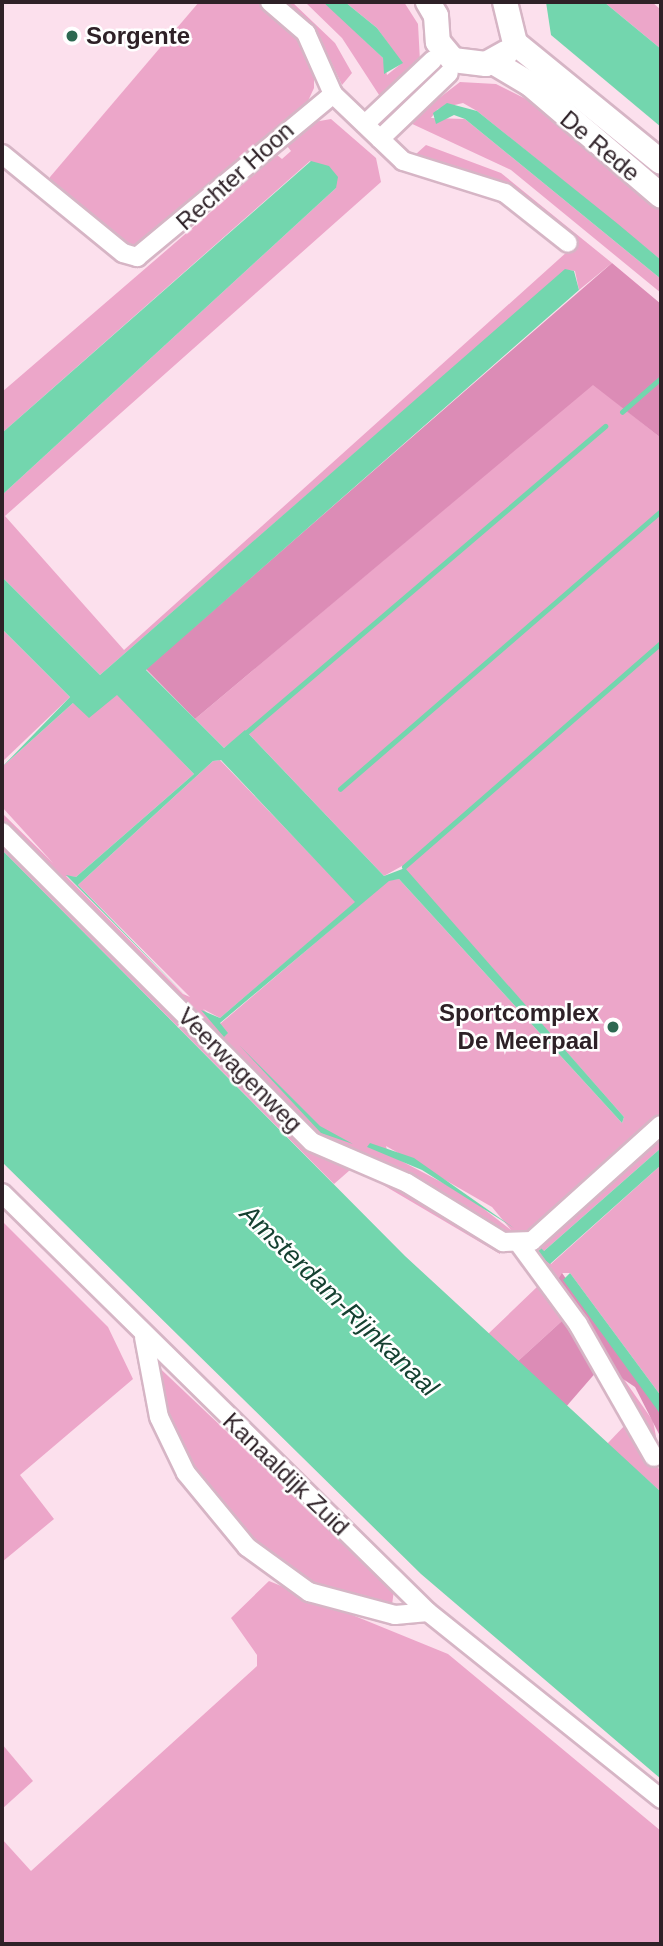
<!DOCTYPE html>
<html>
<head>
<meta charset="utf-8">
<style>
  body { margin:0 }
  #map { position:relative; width:663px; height:1946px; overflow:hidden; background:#fce0ed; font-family:Helvetica,sans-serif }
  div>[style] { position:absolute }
  .green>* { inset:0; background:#eca6c9 }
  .forest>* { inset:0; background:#dc8cb6 }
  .water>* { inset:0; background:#73d6ae }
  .stream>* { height:4.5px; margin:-2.25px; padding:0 2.25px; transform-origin:2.25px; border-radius:2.25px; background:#73d6ae }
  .roads { filter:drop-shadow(2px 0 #d6b5c5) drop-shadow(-2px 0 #d6b5c5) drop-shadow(0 2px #d6b5c5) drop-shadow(0 -2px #d6b5c5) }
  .minor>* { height:18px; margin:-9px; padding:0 9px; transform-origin:9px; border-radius:9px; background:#fff }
  .secondary>* { height:24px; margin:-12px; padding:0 12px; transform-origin:12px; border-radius:12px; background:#fff }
  .dots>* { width:19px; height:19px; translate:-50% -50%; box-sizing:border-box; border:4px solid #fff; border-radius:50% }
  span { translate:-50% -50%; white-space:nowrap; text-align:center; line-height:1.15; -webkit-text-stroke:5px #fff; paint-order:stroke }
  .poi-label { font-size:24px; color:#2e2127; font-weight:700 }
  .left { translate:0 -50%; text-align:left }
  .right { translate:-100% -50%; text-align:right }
  .street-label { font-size:24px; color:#2e2127 }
  .water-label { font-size:26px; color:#154131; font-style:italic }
  .frame { position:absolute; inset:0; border:4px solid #2e2127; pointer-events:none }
</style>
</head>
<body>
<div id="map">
  <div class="green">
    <div style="clip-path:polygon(199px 2px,258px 2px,297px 33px,314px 68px,314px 88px,308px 101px,150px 242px,130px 247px,50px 184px,50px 177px)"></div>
    <div style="clip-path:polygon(282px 2px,292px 2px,335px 43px,352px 73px,342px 85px,318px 35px)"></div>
    <div style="clip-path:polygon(305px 2px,323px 2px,334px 11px,383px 58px,387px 75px,402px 63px,377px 28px,345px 2px,404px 2px,418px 24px,420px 61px,383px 101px,342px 38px)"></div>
    <div style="clip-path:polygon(604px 2px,652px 2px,661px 10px,661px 49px)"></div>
    <div style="clip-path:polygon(460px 82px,496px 84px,536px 104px,661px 206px,661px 260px,477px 111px,463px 103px,438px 109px,431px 118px,465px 119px,661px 279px,661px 293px,511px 170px,408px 122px)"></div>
    <div style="clip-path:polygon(331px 119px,376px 158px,381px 182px,5px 516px,124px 650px,578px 242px,511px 186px,416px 154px,426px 145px,501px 173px,612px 263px,579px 290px,575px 271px,565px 270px,100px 675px,2px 577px,2px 495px,336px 188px,310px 161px,2px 433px,2px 392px,277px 155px,282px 159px,291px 151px,287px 146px,314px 122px)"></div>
    <div style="clip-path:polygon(evenodd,593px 384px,661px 438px,661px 1118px,529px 1235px,509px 1237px,434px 1192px,316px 1140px,2px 824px,2px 813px,53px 863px,2px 807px,2px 767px,73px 703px,117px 694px,194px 774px,76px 877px,66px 876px,183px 994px,190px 997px,78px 885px,213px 761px,220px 760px,356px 902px,220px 1018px,203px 1009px,228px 1033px,220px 1024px,389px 880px,399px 879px,622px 1123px,624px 1117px,402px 866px,384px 876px,246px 731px,224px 748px,195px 719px,593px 384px,386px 1146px,492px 1207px,511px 1230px,466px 1195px,388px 1154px,386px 1146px)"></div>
    <div style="clip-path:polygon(2px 629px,70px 697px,2px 762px)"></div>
    <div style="clip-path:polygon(2px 839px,309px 1147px,401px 1187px,500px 1249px,500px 1254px,373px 1179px,350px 1170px,334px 1184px,2px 850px)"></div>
    <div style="clip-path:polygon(661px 1132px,661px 1148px,544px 1251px,551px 1264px,661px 1165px,661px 1396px,570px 1273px,562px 1273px,589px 1329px,653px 1421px,661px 1462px,534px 1262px,533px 1247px)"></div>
    <div style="clip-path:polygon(2px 1221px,108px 1327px,133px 1379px,20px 1475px,54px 1519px,2px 1562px)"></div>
    <div style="clip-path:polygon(516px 1260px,575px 1325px,563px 1320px,517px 1362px,487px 1335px,538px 1286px)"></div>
    <div style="clip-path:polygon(148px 1357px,394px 1590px,392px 1605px,329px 1593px,286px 1572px,203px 1494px,168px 1422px)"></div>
    <div style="clip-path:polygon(628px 1422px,661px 1472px,661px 1492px,607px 1444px)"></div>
    <div style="clip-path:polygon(269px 1581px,448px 1654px,661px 1831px,661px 1944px,2px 1944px,2px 1839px,31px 1871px,257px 1666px,257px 1655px,231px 1618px)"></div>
    <div style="clip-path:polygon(2px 1744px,33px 1781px,2px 1809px)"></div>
  </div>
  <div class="forest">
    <div style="clip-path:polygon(612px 263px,661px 304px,661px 438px,593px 385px,195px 719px,146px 669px)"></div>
    <div style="clip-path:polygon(562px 1273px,660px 1412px,661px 1438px,635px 1387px,620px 1377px,556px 1283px)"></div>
    <div style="clip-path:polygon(563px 1320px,598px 1370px,565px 1408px,517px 1362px)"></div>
  </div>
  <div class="water">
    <div style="clip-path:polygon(323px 2px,345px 2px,377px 28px,403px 63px,384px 74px,383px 58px)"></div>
    <div style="clip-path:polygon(546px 2px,604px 2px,661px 49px,661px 127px,551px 35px)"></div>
    <div style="clip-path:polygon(447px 103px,477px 111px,618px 224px,661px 260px,661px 279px,465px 119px,454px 115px,436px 124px,433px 113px)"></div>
    <div style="clip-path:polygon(311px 161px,329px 166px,338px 177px,336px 188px,2px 495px,2px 433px)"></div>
    <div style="clip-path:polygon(565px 269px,574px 271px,579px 290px,146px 670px,224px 748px,245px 730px,384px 876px,405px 868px,624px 1117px,622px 1123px,399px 879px,389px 881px,220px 1023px,228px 1033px,224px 1037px,201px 1010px,220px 1018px,355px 902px,221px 760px,213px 761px,78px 885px,188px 998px,66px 875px,76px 877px,194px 774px,117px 695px,89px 718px,73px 703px,2px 767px,70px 697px,2px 629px,2px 577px,100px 675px)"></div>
    <div style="clip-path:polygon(2px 850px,405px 1256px,661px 1492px,661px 1779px,421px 1574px,2px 1162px)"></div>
    <div style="clip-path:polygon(239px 1045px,320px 1126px,353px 1144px,321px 1133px)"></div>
    <div style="clip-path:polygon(370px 1143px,414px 1158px,514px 1228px,422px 1170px,367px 1147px)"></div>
    <div style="clip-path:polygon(661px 1148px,661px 1165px,550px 1264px,535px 1252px,539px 1246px,544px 1251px)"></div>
    <div style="clip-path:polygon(570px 1273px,661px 1396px,661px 1415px,563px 1280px)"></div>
  </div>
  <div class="stream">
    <div style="left:622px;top:412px;width:52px;rotate:-41.1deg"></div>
    <div style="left:247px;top:732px;width:471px;rotate:-40.5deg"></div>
    <div style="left:340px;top:789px;width:425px;rotate:-40.9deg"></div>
    <div style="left:404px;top:867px;width:341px;rotate:-41.1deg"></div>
  </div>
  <div class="roads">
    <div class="minor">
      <div style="left:270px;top:2px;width:48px;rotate:40.7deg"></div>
      <div style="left:306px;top:33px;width:67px;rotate:66.1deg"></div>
      <div style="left:333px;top:94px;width:97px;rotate:43.7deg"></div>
      <div style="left:403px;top:161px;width:107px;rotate:17.4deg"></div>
      <div style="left:505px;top:193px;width:80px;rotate:38.4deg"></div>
      <div style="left:365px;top:124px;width:93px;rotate:-43.3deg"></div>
      <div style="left:380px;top:139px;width:95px;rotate:-43.7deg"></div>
      <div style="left:2px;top:154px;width:156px;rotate:39.3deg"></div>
      <div style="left:123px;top:253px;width:15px;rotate:16deg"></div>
      <div style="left:137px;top:257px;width:255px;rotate:-39.7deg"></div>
      <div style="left:2px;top:832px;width:438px;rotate:45deg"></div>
      <div style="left:312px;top:1142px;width:103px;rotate:23.3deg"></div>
      <div style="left:407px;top:1183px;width:113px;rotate:31.6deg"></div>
      <div style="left:503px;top:1242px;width:29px;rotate:-2deg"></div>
      <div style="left:532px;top:1241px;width:173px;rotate:-42deg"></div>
      <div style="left:2px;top:1193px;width:598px;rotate:44.53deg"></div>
      <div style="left:428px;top:1612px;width:299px;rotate:38.7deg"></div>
      <div style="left:520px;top:1245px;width:98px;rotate:53.7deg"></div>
      <div style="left:578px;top:1324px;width:153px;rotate:60.3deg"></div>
      <div style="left:144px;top:1337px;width:81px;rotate:79.4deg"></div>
      <div style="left:159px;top:1417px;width:62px;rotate:64.3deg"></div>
      <div style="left:186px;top:1473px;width:96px;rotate:50.5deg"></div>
      <div style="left:247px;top:1547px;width:77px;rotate:36deg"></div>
      <div style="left:309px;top:1592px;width:89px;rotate:15deg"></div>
      <div style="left:395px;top:1615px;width:33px;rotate:-5deg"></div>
    </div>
    <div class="secondary">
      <div style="left:428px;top:2px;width:16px;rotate:60deg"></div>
      <div style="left:436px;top:16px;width:26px;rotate:86deg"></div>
      <div style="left:438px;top:42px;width:23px;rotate:50deg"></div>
      <div style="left:453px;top:60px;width:33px;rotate:7deg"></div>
      <div style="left:486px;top:64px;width:23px;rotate:-29deg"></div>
      <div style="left:505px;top:2px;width:42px;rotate:76.3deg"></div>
      <div style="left:515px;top:43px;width:188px;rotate:39.2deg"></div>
      <div style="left:493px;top:62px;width:43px;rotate:30.7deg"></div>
      <div style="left:530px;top:84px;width:172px;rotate:40.5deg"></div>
    </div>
  </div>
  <div class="dots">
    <div style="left:72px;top:36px;background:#2d6851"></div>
    <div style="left:613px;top:1027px;background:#2d6851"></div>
  </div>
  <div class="poi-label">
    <span class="left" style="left:86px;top:36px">Sorgente</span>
    <span class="right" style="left:599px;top:1027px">Sportcomplex<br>De Meerpaal</span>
  </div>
  <div class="street-label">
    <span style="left:600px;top:146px;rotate:40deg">De Rede</span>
    <span style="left:235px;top:176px;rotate:-42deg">Rechter Hoon</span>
    <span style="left:240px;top:1070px;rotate:45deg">Veerwagenweg</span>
    <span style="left:286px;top:1474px;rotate:44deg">Kanaaldijk Zuid</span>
  </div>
  <div class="water-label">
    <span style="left:339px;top:1301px;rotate:44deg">Amsterdam-Rijnkanaal</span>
  </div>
  <div class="frame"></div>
</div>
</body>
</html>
